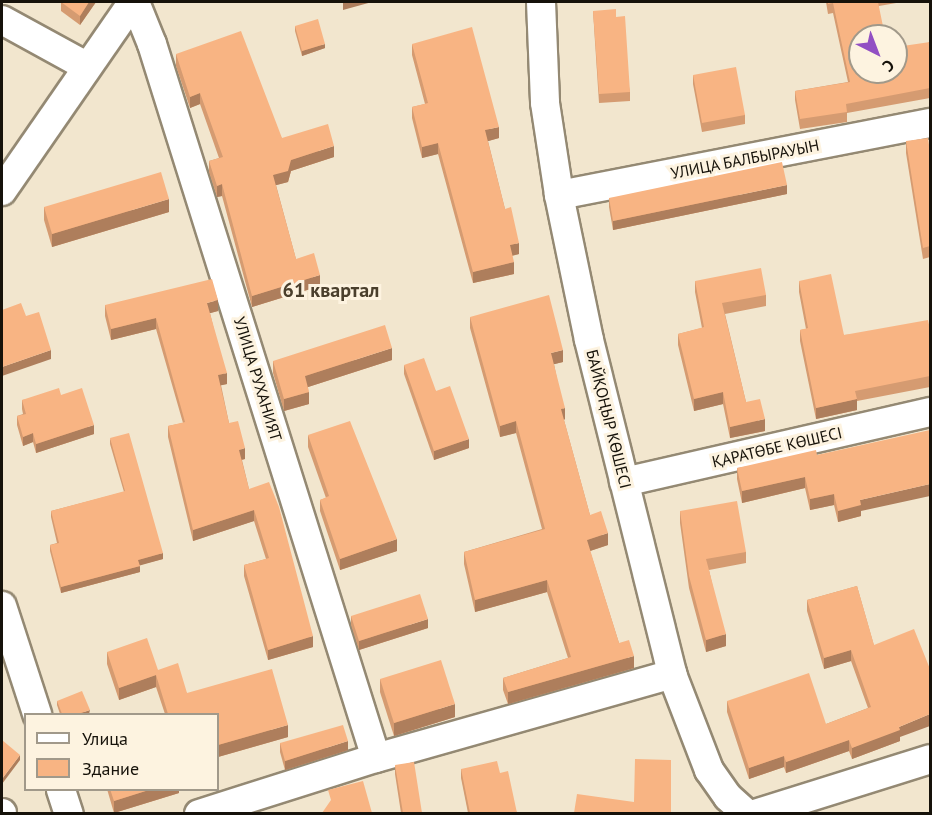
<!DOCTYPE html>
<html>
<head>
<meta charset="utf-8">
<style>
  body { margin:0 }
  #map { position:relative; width:932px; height:815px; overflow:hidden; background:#f2e6ce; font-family:"PT Sans",sans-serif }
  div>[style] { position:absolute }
  .roads { filter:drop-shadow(2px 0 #948973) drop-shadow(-2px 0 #948973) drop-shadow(0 2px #948973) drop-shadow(0 -2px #948973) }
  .minor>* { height:28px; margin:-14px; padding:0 14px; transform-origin:14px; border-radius:14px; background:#fff }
  .wall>* { inset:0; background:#d59b71 }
  .shaded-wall>* { inset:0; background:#ae7e5c }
  .building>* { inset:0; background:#f8b483 }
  span { translate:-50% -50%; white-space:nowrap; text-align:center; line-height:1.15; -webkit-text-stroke:6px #fdf3e0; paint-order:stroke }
  .street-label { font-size:16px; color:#16120a }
  .quarter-label { font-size:20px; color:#4a3f2c; font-weight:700 }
  .frame { position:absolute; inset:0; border:3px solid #16120a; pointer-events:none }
  .legend { position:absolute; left:24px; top:713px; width:195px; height:78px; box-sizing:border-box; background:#fdf3e0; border:2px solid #a1998a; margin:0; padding:8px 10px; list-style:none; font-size:18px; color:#16120a }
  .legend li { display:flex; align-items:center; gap:12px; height:30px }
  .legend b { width:30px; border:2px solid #a1998a }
  .north { position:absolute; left:848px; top:24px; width:60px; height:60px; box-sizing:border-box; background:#fdf3e0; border:2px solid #a1998a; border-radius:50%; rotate:138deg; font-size:16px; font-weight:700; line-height:24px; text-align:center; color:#16120a }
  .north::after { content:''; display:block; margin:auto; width:21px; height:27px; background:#924fc3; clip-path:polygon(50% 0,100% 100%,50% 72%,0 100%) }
</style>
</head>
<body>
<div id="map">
  <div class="roads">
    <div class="minor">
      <div style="left:135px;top:2px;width:45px;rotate:68deg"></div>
      <div style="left:152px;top:44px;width:748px;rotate:72.58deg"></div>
      <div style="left:541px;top:2px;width:101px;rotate:87.7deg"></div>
      <div style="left:545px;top:103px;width:93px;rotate:81.3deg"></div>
      <div style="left:559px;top:195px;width:148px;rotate:78.3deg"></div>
      <div style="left:589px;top:340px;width:344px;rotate:76deg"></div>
      <div style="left:672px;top:674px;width:103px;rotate:68.9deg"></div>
      <div style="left:709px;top:770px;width:33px;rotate:55deg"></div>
      <div style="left:728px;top:797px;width:25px;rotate:42deg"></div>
      <div style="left:2px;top:20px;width:96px;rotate:28.7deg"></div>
      <div style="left:2px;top:191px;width:230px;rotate:-55.3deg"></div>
      <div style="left:559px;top:195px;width:378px;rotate:-11deg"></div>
      <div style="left:624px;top:482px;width:314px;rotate:-12.9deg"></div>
      <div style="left:2px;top:606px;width:114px;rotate:72deg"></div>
      <div style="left:61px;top:790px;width:25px;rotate:72deg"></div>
      <div style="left:2px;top:813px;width:1px;rotate:90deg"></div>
      <div style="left:199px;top:814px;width:186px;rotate:-17.6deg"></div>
      <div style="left:376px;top:758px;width:308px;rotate:-15.8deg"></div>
      <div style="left:755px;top:814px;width:183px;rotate:-17.4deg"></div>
    </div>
  </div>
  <div class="wall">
    <div style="clip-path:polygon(61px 2px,96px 2px,80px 25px,61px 11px)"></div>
    <div style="clip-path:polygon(826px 2px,902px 2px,879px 6px,860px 72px,930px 42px,930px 98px,847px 113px,847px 122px,800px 129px,795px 100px,795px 91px,848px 82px,833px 13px,828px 14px)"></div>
    <div style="clip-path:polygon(593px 11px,616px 17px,630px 92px,630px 101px,599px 103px)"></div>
    <div style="clip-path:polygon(295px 26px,325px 48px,302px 56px,295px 31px)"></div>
    <div style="clip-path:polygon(412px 44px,499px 138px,488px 141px,505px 209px,519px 254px,512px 256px,514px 274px,473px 283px,438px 154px,422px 158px,412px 118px,412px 107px,425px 104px,412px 55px)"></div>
    <div style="clip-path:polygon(176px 54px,282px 138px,334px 157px,291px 171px,288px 182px,276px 185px,296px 259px,320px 286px,252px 307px,222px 196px,217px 197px,209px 172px,209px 161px,219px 158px,200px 104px,190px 108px,176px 66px)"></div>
    <div style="clip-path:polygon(693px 75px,745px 115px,745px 124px,702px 132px,693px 84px)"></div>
    <div style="clip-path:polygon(906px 141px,930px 145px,930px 257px,923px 259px,906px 153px)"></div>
    <div style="clip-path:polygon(787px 194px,613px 230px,609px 207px,609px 198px)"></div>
    <div style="clip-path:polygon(44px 207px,169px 212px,52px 247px,44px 220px)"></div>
    <div style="clip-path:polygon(695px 281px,766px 295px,766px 306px,725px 314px,746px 402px,765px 431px,730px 438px,723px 404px,694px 411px,678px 345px,678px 334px,702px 328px,695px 292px)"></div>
    <div style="clip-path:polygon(799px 281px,844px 335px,930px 329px,930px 387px,857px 401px,857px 410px,816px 419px,800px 341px,800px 330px,806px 329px,799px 292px)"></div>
    <div style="clip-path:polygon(105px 305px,218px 311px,210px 313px,227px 384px,221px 385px,229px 423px,245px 459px,242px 460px,249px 489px,313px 647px,268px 660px,244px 576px,244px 565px,266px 559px,254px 521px,193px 541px,168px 437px,168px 426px,183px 423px,156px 329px,111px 340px,105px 316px)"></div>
    <div style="clip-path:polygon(470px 317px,563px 362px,554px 364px,565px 419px,564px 420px,590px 515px,608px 545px,590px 551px,619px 643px,634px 668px,508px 704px,503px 690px,503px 678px,568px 658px,547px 592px,475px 612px,464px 564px,464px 552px,542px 529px,516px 433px,500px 437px,470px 328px)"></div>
    <div style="clip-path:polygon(392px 360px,308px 387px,309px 404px,284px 411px,273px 373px,273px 361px)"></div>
    <div style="clip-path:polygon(404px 365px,436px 391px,469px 448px,434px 460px,404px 374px)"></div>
    <div style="clip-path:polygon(61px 395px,94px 434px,36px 453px,33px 442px,23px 446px,17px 425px,17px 416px,23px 414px,22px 409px,22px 400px)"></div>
    <div style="clip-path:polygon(308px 435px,397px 551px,340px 570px,320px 511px,320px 500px,326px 498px,308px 447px)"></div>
    <div style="clip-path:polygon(110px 438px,163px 559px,139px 565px,140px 572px,61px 593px,50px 551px,50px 545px,57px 543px,51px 517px,51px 511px,124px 492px,110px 444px)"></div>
    <div style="clip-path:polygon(817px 455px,861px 511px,861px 516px,838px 522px,834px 505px,810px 510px,805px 488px,742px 503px,737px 479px,737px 468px)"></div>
    <div style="clip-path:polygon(680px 511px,746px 552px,746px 563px,709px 570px,726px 646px,706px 652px,689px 588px,680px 523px)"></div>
    <div style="clip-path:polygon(857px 586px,900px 737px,900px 741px,852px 759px,849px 751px,786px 773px,784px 767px,749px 779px,727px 712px,727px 701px,826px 724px,868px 708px,851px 661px,824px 669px,807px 611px,807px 600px)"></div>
    <div style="clip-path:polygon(351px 616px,428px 628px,359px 650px,351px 625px)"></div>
    <div style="clip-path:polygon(107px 652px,158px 670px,187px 693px,288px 737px,218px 757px,218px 714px,165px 714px,156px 687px,119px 700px,107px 664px)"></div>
    <div style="clip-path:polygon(380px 679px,455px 717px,394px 736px,380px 692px)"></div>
    <div style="clip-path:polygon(57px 701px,90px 714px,60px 714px,57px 705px)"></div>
    <div style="clip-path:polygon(280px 743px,348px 750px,285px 770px,280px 752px)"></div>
    <div style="clip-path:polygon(395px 765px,422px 813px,401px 813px,395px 774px)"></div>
    <div style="clip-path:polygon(461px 769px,500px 773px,517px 813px,468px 813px,461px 778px)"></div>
    <div style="clip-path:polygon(107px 789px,179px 789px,179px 793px,114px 813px)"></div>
  </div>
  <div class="shaded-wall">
    <div style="clip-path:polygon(89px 2px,96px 2px,80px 25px,80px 16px)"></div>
    <div style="clip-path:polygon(343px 2px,372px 2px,343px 10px)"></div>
    <div style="clip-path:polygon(325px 44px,325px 48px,302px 56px,302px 51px)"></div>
    <div style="clip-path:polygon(200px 93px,200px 104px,190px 108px,190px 97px)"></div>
    <div style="clip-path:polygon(499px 127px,499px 138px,485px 142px,485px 130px)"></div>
    <div style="clip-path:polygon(438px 143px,438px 154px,422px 158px,422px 147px)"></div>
    <div style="clip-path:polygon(334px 146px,334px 157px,291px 171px,288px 182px,273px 186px,273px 175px,291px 160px)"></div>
    <div style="clip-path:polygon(222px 184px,222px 196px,217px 197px,217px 186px)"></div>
    <div style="clip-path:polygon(787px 185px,787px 194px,613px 230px,613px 221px)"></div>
    <div style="clip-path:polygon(169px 199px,169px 212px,52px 247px,52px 234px)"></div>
    <div style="clip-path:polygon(519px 243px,519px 254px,510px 256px,510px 245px)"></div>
    <div style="clip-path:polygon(514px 262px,514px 274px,473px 283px,473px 272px)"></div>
    <div style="clip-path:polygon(320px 275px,320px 286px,252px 307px,252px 296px)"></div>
    <div style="clip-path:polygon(218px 300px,218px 311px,207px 314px,207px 303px)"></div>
    <div style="clip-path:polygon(156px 318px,156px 329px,111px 340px,111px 329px)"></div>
    <div style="clip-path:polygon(392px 348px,392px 360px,305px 388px,305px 376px)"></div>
    <div style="clip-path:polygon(51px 350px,51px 359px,2px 376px,2px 367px)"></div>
    <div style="clip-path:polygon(563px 350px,563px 362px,551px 365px,551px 353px)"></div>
    <div style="clip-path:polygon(227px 373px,227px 384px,218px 386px,218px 375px)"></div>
    <div style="clip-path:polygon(309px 392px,309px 404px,284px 411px,284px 399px)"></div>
    <div style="clip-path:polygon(723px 392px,723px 404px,694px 411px,694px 399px)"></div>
    <div style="clip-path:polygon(857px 399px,857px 410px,816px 419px,816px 408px)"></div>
    <div style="clip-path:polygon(565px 408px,565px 419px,561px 421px,561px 409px)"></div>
    <div style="clip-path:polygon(765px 419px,765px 431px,730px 438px,730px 427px)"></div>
    <div style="clip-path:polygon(516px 421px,516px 433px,500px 437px,500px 426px)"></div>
    <div style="clip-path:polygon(94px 425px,94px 434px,36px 453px,36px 444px)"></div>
    <div style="clip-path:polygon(33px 433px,33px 442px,23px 446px,23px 437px)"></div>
    <div style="clip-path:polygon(469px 439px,469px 448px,434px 460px,434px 451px)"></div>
    <div style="clip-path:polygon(245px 448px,245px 459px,239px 460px,239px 450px)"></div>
    <div style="clip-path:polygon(805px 477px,805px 488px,742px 503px,742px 491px)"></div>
    <div style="clip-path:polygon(930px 484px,930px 496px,861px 511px,861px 516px,838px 522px,838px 511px,860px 500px)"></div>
    <div style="clip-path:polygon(834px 494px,834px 505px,810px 510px,810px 499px)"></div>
    <div style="clip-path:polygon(254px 510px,254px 521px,193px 541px,193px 530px)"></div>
    <div style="clip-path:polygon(608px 533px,608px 545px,587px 552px,587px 540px)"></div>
    <div style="clip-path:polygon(397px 539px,397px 551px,340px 570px,340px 559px)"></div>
    <div style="clip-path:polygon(163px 553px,163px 559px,138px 566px,138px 560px)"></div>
    <div style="clip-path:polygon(140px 566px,140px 572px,61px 593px,61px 587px)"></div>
    <div style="clip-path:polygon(547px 580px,547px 592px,475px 612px,475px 600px)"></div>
    <div style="clip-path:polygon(428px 619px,428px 628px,359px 650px,359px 641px)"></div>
    <div style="clip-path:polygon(726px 634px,726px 646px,706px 652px,706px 640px)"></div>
    <div style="clip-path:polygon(313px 636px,313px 647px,268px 660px,268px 650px)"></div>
    <div style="clip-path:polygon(851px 650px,851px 661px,824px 669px,824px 658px)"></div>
    <div style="clip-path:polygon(634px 656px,634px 668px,508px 704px,508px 692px)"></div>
    <div style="clip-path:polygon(156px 675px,156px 687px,119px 700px,119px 688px)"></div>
    <div style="clip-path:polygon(455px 704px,455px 717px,394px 736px,394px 723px)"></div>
    <div style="clip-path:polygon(90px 710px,89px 714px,78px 714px)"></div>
    <div style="clip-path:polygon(930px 714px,930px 726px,900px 737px,900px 741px,852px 759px,852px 748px,899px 727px)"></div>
    <div style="clip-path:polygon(288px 725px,288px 737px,218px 757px,218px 745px)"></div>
    <div style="clip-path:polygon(849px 740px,849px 751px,786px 773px,786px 762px)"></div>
    <div style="clip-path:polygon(348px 741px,348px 750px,285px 770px,285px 761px)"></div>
    <div style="clip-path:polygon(20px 755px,20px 760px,2px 784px,2px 779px)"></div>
    <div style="clip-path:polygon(784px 756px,784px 767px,749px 779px,749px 768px)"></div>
    <div style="clip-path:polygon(152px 789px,179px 789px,179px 793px,114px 813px,114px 801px)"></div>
  </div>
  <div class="building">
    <div style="clip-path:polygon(61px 2px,89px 2px,80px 16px)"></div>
    <div style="clip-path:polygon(828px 2px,878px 2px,885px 36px,860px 36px,860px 72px,896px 72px,896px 47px,930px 42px,930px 88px,846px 104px,847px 112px,800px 119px,795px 91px,850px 82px,833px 3px,828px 4px)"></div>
    <div style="clip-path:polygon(616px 9px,616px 17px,625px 16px,630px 92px,599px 94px,593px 11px)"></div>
    <div style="clip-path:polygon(318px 19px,325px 44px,302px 51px,295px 26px)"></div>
    <div style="clip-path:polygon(472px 27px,499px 127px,485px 130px,505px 209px,511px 207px,519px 243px,510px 245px,514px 262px,473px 272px,438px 143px,422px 147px,412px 107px,428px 103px,412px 44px)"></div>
    <div style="clip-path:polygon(241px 31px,282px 138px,328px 124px,334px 146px,291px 160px,288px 171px,273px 175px,296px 259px,314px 253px,320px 275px,252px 296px,222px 184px,217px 186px,209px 161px,223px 157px,200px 93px,190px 97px,176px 54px)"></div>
    <div style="clip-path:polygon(736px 67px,745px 115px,702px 123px,693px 75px)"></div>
    <div style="clip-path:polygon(928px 138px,929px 145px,930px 145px,930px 246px,923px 248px,906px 141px)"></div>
    <div style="clip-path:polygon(782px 162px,787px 185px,613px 221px,609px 198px)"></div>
    <div style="clip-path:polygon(161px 172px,169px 199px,52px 234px,44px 207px)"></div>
    <div style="clip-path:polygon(761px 268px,766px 295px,722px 303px,746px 402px,760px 399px,765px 419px,730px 427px,723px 392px,694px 399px,678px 334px,704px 327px,695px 281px)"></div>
    <div style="clip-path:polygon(831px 274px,844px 335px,928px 320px,930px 329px,930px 376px,855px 391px,857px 399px,816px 408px,800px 330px,808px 328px,799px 281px)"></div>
    <div style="clip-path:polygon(212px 279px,218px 300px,207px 303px,227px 373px,218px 375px,229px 423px,238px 421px,245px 448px,239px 450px,249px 489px,269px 482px,279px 507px,313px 636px,268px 650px,244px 565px,269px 558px,254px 510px,193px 530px,168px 426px,185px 422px,156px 318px,111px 329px,105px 305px)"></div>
    <div style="clip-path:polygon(549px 295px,563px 350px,551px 353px,565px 408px,561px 409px,590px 515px,601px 511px,608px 533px,587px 540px,619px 643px,629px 640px,634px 656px,508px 692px,503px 678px,571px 657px,547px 580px,475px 600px,464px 552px,545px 529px,516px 421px,500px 426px,470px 317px)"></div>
    <div style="clip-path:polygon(21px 303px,26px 316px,39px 312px,51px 350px,2px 367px,2px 310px)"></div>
    <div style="clip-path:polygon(385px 325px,392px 348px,305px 376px,309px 392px,284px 399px,273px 361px)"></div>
    <div style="clip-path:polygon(424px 358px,436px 391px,450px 386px,469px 439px,434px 451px,404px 365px)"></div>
    <div style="clip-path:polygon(59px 388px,61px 395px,82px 388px,94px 425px,36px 444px,33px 433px,23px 437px,17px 416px,26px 414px,22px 400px)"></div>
    <div style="clip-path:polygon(350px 421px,397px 539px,340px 559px,320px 500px,329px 496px,308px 435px)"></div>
    <div style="clip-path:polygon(930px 430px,930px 484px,860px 500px,861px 505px,838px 511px,834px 494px,810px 499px,805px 477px,742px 491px,737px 468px,816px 450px,817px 455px)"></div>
    <div style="clip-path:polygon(129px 433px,163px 553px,138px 560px,140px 566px,61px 587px,50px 545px,59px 543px,51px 511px,125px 491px,110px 438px)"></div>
    <div style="clip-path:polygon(737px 501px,746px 552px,706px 559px,726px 634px,706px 640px,689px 576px,680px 511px)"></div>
    <div style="clip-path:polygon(857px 586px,874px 645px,914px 629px,930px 669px,930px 714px,899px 727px,900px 730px,852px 748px,849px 740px,786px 762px,784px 756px,749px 768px,727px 701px,809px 673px,826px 724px,871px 707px,851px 650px,824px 658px,807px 600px)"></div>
    <div style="clip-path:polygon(420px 594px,428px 619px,359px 641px,351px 616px)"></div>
    <div style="clip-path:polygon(147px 638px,158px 670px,178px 663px,187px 693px,272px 669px,288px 725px,218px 745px,218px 714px,168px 714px,156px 675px,119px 688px,107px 652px)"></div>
    <div style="clip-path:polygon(441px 660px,455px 704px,394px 723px,380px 679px)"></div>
    <div style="clip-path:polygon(82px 691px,90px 710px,78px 714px,62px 714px,57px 701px)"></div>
    <div style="clip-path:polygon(343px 725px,348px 741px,285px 761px,280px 743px)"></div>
    <div style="clip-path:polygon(2px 740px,20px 755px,2px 779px)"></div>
    <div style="clip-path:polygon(635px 759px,671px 760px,671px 813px,574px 813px,577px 794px,634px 802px)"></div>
    <div style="clip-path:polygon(497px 761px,500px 773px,508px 771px,517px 813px,470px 813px,461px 769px)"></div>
    <div style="clip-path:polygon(414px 762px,422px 813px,403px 813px,395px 765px)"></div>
    <div style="clip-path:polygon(363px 781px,372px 813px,322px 813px,331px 800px,328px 790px)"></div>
    <div style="clip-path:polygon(110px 789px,152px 789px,114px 801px)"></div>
  </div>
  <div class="street-label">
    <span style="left:745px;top:159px;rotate:-11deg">УЛИЦА БАЛБЫРАУЫН</span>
    <span style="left:258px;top:379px;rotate:73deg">УЛИЦА РУХАНИЯТ</span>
    <span style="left:609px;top:419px;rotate:76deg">БАЙҚОҢЫР КӨШЕСІ</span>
    <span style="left:777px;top:447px;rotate:-13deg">ҚАРАТӨБЕ КӨШЕСІ</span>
  </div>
  <div class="quarter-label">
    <span style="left:331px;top:290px">61 квартал</span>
  </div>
  <div class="frame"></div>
  <ul class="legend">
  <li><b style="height:8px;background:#fff"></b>Улица</li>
  <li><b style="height:16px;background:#f8b483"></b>Здание</li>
  </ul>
  <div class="north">С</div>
</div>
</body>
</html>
